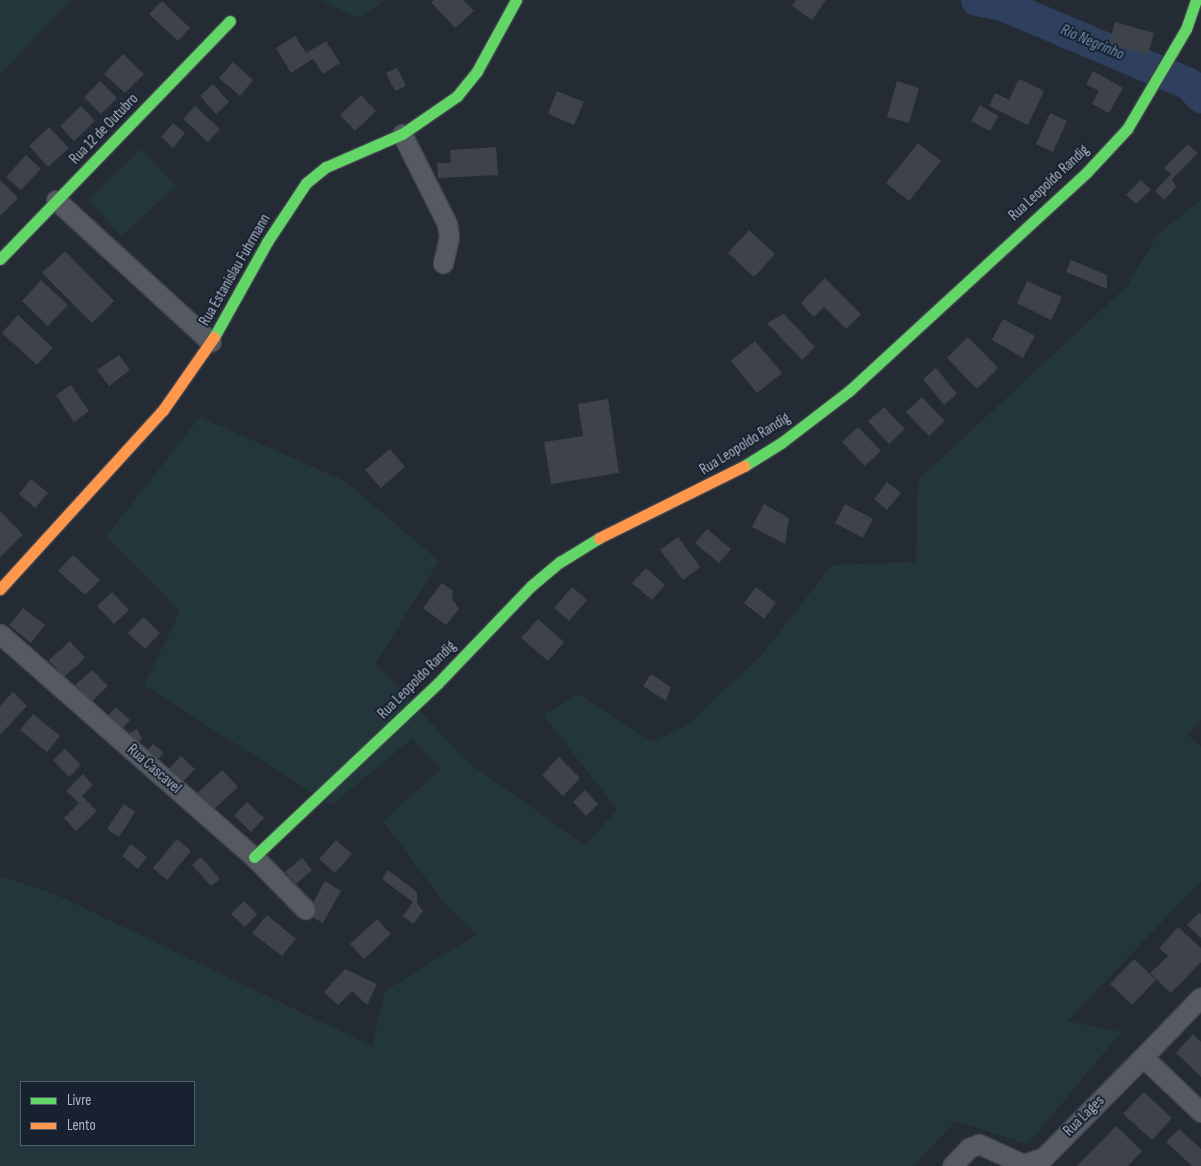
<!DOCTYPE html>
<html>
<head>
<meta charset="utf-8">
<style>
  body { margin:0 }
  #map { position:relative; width:1201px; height:1166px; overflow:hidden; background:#252b35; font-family:"Sofia Sans Condensed",sans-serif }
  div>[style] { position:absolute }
  .green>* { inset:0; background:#22363b }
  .river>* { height:32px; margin:-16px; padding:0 16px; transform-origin:16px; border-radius:16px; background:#2e405e }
  .building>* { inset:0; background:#3d424b }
  .roads { filter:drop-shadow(1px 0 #41454d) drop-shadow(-1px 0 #41454d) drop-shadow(0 1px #41454d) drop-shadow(0 -1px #41454d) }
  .street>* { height:19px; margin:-9.5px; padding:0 9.5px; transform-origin:9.5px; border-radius:9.5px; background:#555a62 }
  .fast>* { height:11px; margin:-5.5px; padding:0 5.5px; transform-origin:5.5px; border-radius:5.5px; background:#63d668 }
  .slow>* { height:11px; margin:-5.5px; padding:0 5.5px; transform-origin:5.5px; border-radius:5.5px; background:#ff974d }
  span { translate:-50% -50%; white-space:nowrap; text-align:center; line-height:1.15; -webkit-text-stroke:4px #18212f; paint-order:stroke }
  .street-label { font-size:15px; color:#adb6c7 }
  .water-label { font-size:16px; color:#728cb2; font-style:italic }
  .legend { position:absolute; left:20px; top:1081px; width:175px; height:65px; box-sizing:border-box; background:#18212f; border:1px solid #545d6c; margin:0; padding:6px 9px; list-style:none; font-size:15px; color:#adb6c7 }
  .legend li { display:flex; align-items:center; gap:10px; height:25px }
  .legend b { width:25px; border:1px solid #545d6c }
</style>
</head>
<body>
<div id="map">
  <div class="green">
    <div style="clip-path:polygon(0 0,72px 0,0 74px)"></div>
    <div style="clip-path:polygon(319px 0,385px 0,359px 18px)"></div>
    <div style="clip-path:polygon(141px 149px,176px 186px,122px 236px,88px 200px)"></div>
    <div style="clip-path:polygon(evenodd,1201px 199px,1201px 720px,1187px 734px,1201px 747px,1201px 881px,1067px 1021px,1121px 1032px,1028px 1144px,956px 1121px,913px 1166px,0 1166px,0 876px,57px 895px,372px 1046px,385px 991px,477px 934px,441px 899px,383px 821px,441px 769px,412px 739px,331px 805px,144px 685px,180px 611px,106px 536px,200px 417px,345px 481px,439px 561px,376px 663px,466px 761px,585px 845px,617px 810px,544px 715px,578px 694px,653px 742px,690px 723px,763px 653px,832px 565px,916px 562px,918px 480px,1128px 285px,1158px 234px,1201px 199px,21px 1082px,194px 1082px,194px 1145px,21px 1145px,21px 1082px)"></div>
  </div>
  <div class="river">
    <div style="left:977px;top:0;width:26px;rotate:11deg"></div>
    <div style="left:1003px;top:5px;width:202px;rotate:23deg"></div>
    <div style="left:1189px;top:84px;width:18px;rotate:47deg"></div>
  </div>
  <div class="building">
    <div style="clip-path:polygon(434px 0,463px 0,474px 11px,455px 28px,431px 2px)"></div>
    <div style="clip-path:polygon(796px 0,826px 0,812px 20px,792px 6px)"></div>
    <div style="clip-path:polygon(162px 1px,190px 28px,178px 41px,149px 14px)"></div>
    <div style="clip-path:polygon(1115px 22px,1154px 33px,1148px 55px,1109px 44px)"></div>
    <div style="clip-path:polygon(295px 36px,306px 53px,326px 41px,340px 63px,323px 74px,313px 59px,291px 73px,276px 48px)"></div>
    <div style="clip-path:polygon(123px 54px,144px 74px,125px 93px,104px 74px)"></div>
    <div style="clip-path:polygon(233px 62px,253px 80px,240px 96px,219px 78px)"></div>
    <div style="clip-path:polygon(397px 68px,406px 86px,395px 91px,386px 73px)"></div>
    <div style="clip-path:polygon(1093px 71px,1123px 88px,1109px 113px,1092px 104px,1099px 91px,1086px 84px)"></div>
    <div style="clip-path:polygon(1019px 79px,1044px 91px,1028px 125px,989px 106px,995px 93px,1009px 100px)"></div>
    <div style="clip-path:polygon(100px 81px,117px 98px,101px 114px,84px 97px)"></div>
    <div style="clip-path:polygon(897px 81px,919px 88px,909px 123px,887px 117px)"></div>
    <div style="clip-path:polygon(213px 84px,229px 102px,216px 114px,200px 96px)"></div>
    <div style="clip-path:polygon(557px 91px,584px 102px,574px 125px,548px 114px)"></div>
    <div style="clip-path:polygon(361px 95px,376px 111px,355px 131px,340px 115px)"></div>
    <div style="clip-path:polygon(980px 105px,998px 116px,990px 131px,971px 121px)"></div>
    <div style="clip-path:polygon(81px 106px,95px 121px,74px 141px,60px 126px)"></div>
    <div style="clip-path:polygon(195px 106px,220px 129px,208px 142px,183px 119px)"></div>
    <div style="clip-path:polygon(1050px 113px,1067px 121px,1053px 152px,1036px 144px)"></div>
    <div style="clip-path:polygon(173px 123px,185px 133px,173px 148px,161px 137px)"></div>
    <div style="clip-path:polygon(49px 127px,69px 148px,48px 167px,29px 146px)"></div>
    <div style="clip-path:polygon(918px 143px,941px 161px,909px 201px,886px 183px)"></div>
    <div style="clip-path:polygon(1188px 144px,1198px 153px,1172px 179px,1176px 187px,1164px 200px,1155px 191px,1171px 174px,1164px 168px)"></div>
    <div style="clip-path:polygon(496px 147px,498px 175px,438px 178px,437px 163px,451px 163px,450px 150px)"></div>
    <div style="clip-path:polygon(26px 155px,41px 169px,21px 190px,6px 177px)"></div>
    <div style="clip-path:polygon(0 180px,18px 198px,0 216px)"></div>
    <div style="clip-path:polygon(1141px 180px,1151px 190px,1136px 204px,1126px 195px)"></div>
    <div style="clip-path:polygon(749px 230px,775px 254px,754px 277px,728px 253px)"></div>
    <div style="clip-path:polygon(65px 251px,114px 301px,92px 323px,42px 273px)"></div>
    <div style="clip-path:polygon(1071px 260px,1107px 275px,1107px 289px,1066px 272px)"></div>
    <div style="clip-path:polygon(825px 278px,861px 314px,846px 329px,824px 307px,814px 317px,801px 303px)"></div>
    <div style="clip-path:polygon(41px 280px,68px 305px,48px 326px,22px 301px)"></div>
    <div style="clip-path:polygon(1027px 281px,1062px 297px,1051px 320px,1017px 303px)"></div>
    <div style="clip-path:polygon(784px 314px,815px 347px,802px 360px,767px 323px)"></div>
    <div style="clip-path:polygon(18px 315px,53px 348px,37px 365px,2px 333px)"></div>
    <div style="clip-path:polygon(1003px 319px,1035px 336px,1023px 358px,992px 340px)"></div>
    <div style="clip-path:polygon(968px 337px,998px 368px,977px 389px,947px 358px)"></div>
    <div style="clip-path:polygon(755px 341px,782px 373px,757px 393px,731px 361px)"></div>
    <div style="clip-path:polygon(119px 355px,130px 370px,109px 386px,97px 370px)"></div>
    <div style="clip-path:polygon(936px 368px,957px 394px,944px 405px,923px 379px)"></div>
    <div style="clip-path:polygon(71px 385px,89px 411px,74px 422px,56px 395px)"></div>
    <div style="clip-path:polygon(922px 397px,945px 421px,929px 436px,906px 412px)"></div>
    <div style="clip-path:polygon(608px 399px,619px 473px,551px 484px,544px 442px,583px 436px,578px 404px)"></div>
    <div style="clip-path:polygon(884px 407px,905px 429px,889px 444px,868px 421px)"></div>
    <div style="clip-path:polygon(858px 427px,881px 451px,865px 466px,842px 442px)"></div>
    <div style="clip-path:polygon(390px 449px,405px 467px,381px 488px,365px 470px)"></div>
    <div style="clip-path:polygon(31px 479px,48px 493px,35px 508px,19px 494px)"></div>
    <div style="clip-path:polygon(887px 482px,901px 493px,887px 510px,874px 499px)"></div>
    <div style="clip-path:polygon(764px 504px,789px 518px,785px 544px,752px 527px)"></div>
    <div style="clip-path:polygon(845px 504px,873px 519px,863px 538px,835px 523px)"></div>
    <div style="clip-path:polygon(0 511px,23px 535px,0 557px)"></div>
    <div style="clip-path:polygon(707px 529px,731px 549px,719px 563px,695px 543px)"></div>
    <div style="clip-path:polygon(678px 537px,700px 567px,683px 580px,660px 550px)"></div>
    <div style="clip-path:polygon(73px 555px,100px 580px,85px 595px,58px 571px)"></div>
    <div style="clip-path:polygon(646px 568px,665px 585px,652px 600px,632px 583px)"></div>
    <div style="clip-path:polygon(442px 583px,453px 591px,452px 599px,459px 609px,446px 625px,423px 608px)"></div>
    <div style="clip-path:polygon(572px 587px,587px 600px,569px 621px,554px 608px)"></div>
    <div style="clip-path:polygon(756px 587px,776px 603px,764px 619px,744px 603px)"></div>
    <div style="clip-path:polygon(112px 592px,129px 610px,114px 624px,97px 606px)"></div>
    <div style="clip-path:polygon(23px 608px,45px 625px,31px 643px,9px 625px)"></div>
    <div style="clip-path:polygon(143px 617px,160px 633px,145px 649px,128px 633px)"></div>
    <div style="clip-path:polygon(538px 619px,564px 642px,548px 661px,521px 638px)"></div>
    <div style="clip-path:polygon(70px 641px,85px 658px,64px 677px,49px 660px)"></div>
    <div style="clip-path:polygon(92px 670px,108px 686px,88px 705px,72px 688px)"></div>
    <div style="clip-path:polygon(651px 674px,671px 687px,666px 701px,643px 686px)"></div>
    <div style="clip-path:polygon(13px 692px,27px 706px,0 735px,0 706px)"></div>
    <div style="clip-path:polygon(116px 707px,130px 720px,117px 734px,103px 721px)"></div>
    <div style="clip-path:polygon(33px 714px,60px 736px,47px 752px,20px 730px)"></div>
    <div style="clip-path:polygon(137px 729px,142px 739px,132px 748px,121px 738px)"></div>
    <div style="clip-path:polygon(153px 744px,164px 753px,152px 765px,142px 756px)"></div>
    <div style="clip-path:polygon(65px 749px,81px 765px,69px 777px,53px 760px)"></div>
    <div style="clip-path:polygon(181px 756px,195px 769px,178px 787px,164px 774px)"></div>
    <div style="clip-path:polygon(559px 757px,580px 778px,563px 796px,542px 775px)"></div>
    <div style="clip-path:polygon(222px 770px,238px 787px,209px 814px,191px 799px)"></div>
    <div style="clip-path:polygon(83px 774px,93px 785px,82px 796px,97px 811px,76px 831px,64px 818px,79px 803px,66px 791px)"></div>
    <div style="clip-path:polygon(585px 790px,598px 804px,586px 816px,573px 802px)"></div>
    <div style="clip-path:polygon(247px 802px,264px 818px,251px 832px,234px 816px)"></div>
    <div style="clip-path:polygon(124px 804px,135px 812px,119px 837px,107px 829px)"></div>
    <div style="clip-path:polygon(177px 839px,191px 851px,167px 880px,153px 868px)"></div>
    <div style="clip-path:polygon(336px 840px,352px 854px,335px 873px,319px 859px)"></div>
    <div style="clip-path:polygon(131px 844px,147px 857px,138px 869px,122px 856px)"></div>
    <div style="clip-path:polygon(201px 857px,220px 879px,211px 886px,192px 865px)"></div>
    <div style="clip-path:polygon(302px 858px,312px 870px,296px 884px,285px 872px)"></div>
    <div style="clip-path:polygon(388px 870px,417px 892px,417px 903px,423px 911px,413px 924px,403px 916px,413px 902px,382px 879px)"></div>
    <div style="clip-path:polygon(325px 881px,341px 891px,323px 923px,307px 914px)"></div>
    <div style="clip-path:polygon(244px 901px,257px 914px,245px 927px,231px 914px)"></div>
    <div style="clip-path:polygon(1199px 913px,1201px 914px,1201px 938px,1187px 925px)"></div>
    <div style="clip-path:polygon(267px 915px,296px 939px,282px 956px,252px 933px)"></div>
    <div style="clip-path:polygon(377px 919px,391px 934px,364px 959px,350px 944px)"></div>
    <div style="clip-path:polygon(1178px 927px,1201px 948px,1201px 962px,1171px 993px,1150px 973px,1168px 956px,1159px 948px)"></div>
    <div style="clip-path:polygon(1134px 959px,1156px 980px,1132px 1005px,1110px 984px)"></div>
    <div style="clip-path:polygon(345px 969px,377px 984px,367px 1005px,352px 991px,338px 1005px,324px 992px)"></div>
    <div style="clip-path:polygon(1193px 1034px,1201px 1042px,1201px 1077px,1176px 1053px)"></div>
    <div style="clip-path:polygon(1144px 1092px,1172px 1118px,1152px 1140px,1123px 1114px)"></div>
    <div style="clip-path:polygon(1116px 1126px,1142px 1151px,1128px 1166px,1077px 1166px)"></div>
    <div style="clip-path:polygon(1179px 1129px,1201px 1149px,1201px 1166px,1192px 1166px,1166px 1142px)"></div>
  </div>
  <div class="roads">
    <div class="street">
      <div style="left:402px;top:134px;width:101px;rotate:63.4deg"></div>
      <div style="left:447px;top:224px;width:13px;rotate:81deg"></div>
      <div style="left:449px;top:237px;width:27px;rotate:103deg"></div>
      <div style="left:56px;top:200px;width:210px;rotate:42.5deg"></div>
      <div style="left:0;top:634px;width:338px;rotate:41.3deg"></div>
      <div style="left:254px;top:857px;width:73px;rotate:45.6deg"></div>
      <div style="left:1143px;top:1057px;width:83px;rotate:-46deg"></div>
      <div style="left:952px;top:1166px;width:25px;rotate:-47deg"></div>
      <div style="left:969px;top:1148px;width:11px;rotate:-22deg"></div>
      <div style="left:979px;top:1144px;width:48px;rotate:24.4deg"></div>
      <div style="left:1023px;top:1164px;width:22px;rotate:-18deg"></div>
      <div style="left:1044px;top:1157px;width:141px;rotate:-45.3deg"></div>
      <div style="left:1143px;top:1057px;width:80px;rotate:43.5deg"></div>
    </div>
    <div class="fast">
      <div style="left:0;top:259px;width:331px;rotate:-46deg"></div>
      <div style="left:214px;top:337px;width:109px;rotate:-60.8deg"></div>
      <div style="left:267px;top:242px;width:71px;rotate:-56.5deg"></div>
      <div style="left:306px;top:183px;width:26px;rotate:-39deg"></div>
      <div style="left:326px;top:167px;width:83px;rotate:-23.5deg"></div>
      <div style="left:402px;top:134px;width:67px;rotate:-34.6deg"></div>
      <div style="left:457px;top:96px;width:32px;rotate:-51deg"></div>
      <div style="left:477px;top:71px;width:81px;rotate:-61.2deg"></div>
      <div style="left:744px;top:466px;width:44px;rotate:-31.9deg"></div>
      <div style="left:781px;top:443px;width:87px;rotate:-37.5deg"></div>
      <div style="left:850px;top:390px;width:321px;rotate:-42.6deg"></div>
      <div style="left:1086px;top:173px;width:60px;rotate:-47deg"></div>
      <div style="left:1127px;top:129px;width:116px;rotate:-59.5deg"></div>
      <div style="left:1186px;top:29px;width:31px;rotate:-71deg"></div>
      <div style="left:254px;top:857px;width:253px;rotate:-43.4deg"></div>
      <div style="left:438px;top:683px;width:134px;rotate:-46.2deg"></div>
      <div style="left:531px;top:586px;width:38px;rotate:-40deg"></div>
      <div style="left:560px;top:562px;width:46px;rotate:-31.6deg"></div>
    </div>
    <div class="slow">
      <div style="left:599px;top:538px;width:162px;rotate:-26.4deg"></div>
      <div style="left:0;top:589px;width:242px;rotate:-47.7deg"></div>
      <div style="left:163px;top:410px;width:89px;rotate:-55.1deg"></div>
    </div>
  </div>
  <div class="street-label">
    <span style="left:104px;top:129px;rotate:-46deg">Rua 12 de Outubro</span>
    <span style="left:1049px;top:183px;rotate:-43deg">Rua Leopoldo Randig</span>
    <span style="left:235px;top:270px;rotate:-60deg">Rua Estanislau Fuhrmann</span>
    <span style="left:745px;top:444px;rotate:-32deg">Rua Leopoldo Randig</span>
    <span style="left:417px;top:680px;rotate:-45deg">Rua Leopoldo Randig</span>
    <span style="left:154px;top:769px;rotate:41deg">Rua Cascavel</span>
    <span style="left:1084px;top:1116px;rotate:-45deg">Rua Lages</span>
  </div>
  <div class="water-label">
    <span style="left:1092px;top:43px;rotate:23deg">Rio Negrinho</span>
  </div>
  <ul class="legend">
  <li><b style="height:6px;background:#63d668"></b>Livre</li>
  <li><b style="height:6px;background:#ff974d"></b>Lento</li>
  </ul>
</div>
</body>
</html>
